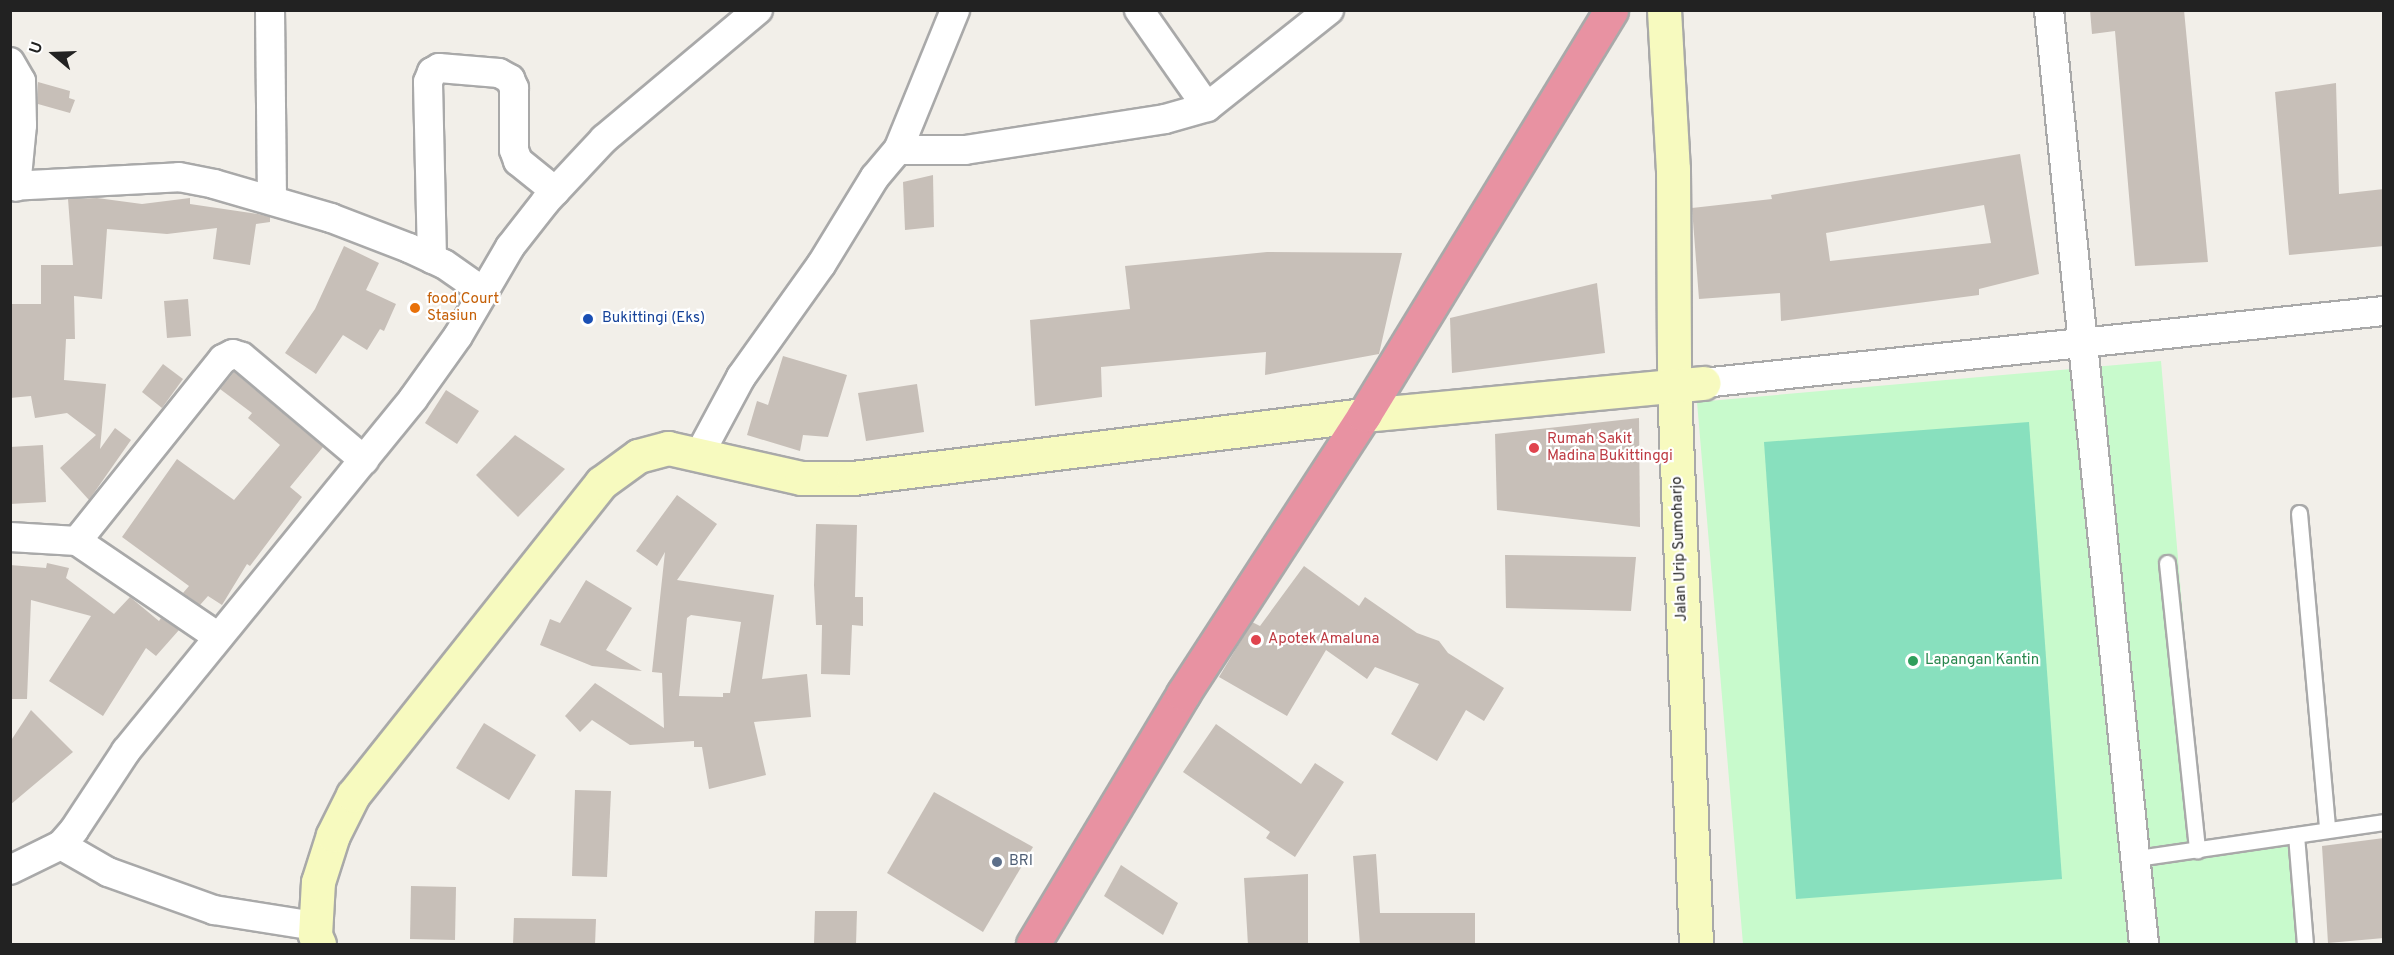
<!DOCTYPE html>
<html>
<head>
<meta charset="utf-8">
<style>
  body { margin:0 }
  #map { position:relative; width:2394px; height:955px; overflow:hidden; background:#f2efe9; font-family:Overpass,sans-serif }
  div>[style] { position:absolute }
  .park>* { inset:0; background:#c8facc }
  .pitch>* { inset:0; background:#88e0be }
  .building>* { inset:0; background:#c7bfb8 }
  .roads { filter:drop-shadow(2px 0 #a9a9a9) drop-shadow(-2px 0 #a9a9a9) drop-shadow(0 2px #a9a9a9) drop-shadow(0 -2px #a9a9a9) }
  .lane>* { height:15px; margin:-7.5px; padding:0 7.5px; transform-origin:7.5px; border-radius:7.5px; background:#fff }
  .street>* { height:28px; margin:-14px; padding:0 14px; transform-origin:14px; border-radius:14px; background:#fff }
  .secondary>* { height:33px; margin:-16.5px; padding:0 16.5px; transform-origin:16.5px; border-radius:16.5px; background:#f7fabf }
  .highway>* { height:33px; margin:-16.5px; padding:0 16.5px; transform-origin:16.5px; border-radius:16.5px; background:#e892a2 }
  .dots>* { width:16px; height:16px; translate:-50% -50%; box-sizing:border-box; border:3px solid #fff; border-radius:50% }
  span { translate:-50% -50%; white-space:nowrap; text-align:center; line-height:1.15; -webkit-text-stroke:4.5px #fff; paint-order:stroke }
  .food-label { font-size:15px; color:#c56008 }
  .left { translate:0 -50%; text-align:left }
  .transit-label { font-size:15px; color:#164399 }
  .health-label { font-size:15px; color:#be3a42 }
  .street-label { font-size:15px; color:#222 }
  .leisure-label { font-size:15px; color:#27864d }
  .service-label { font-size:15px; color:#4e5e75 }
  .frame { position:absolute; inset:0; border:12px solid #222; pointer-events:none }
  .north { position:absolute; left:24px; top:24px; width:60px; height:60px; -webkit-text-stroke:4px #fff; paint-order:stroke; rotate:289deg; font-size:16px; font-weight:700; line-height:24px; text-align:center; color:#222 }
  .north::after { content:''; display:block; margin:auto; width:21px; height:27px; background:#222; clip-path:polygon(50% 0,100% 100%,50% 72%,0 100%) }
</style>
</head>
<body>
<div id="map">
  <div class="park">
    <div style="clip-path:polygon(2161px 361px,2203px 849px,2295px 842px,2303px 944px,1743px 944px,1697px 402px)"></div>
  </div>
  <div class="pitch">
    <div style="clip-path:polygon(2029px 422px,2062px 879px,1796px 899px,1764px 442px)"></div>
  </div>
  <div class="building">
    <div style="clip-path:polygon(2090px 10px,2184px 10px,2208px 262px,2135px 266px,2115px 31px,2092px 34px)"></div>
    <div style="clip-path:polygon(38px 82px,70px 91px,69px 98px,75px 100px,70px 113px,38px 104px)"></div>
    <div style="clip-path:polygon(2336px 83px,2339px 194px,2384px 189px,2384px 246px,2289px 255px,2275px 92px)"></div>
    <div style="clip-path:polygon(evenodd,2020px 154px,2039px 274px,1979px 289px,1979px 295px,1781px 321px,1780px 293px,1699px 299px,1692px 208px,1772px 199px,1771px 195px,2020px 154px,1984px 205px,1991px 243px,1830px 261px,1826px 233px,1984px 205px)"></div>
    <div style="clip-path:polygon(933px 175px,934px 227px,905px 230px,903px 182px)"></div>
    <div style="clip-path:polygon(97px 198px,142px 204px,190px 198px,190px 204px,258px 214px,270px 217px,270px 222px,256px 224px,250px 265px,213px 259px,217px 228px,167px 234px,107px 229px,102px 299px,74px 296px,75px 339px,66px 339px,64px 380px,106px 384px,100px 449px,115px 428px,131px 440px,89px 500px,60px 468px,96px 435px,67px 413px,35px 418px,31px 396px,10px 398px,10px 304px,41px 304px,41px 265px,73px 265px,68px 199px)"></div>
    <div style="clip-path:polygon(344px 246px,379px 263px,366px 290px,396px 304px,384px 331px,380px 329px,367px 350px,343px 335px,316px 374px,285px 353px,315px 309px)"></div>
    <div style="clip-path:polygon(1267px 252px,1402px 253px,1379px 354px,1265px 375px,1266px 352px,1101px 367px,1102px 397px,1035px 406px,1030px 320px,1130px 309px,1125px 266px)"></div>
    <div style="clip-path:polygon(1597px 283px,1605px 353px,1452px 373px,1450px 318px)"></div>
    <div style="clip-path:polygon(188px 299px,191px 336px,167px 338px,164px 301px)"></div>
    <div style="clip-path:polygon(783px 356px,847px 375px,828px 437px,803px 435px,800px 451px,747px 435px,757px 401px,768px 405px)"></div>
    <div style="clip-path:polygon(163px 364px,183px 379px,162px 408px,142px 392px)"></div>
    <div style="clip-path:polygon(234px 372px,323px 447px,290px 487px,302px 497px,250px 566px,247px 564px,222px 605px,208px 596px,200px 605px,183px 593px,189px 586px,122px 537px,177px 459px,234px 500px,280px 445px,248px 418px,252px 413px,220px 389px)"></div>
    <div style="clip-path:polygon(917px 384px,924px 432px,866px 441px,858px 393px)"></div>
    <div style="clip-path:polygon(446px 390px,479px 411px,457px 444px,425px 423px)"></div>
    <div style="clip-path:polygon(1639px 418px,1640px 527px,1497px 510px,1495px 434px)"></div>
    <div style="clip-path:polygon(515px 435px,565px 469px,518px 517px,476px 475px)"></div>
    <div style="clip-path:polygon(43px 445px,46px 502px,10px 504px,10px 447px)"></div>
    <div style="clip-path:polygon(evenodd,677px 495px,717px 524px,677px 580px,774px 595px,762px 679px,807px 674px,811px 717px,754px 722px,766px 775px,709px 789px,702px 747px,694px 747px,694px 741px,630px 745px,592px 720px,580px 732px,565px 716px,595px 683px,664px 728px,662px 673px,652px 672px,665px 552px,657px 566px,636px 551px,677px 495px,691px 615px,741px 622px,730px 693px,723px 693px,723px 697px,679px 696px,687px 618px,691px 615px)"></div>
    <div style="clip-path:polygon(816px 524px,857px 525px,855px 597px,863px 597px,863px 626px,852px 625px,850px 675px,821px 674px,822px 625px,816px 625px,814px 585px)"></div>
    <div style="clip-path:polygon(1505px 555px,1636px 557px,1631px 611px,1506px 608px)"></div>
    <div style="clip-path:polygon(47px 563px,69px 568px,66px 578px,114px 614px,130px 597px,159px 621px,161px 618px,179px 630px,156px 656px,146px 648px,103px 716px,49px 681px,91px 616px,31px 600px,27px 699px,10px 699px,10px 565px,46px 568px)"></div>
    <div style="clip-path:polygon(1304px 566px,1359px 606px,1365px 597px,1417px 633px,1439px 641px,1448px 653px,1504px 688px,1484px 721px,1466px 710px,1437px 761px,1391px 734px,1419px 684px,1375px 667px,1367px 679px,1326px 650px,1287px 716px,1219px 677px,1252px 622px,1260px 626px)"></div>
    <div style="clip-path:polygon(586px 580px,632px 608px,606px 650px,642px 671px,592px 666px,540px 645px,550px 619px,560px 623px)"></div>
    <div style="clip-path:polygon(31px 710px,73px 752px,10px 805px,10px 742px)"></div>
    <div style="clip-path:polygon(484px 723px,536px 755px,509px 800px,456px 768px)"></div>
    <div style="clip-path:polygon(1216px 724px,1301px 784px,1315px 763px,1344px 782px,1295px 857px,1266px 838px,1270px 832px,1183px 772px)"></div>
    <div style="clip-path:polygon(575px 790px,611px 791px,607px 877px,572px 876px)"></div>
    <div style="clip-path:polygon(934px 792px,1033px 847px,983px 932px,887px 873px)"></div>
    <div style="clip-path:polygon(2384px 838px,2384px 938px,2328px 943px,2322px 846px)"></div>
    <div style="clip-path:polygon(1376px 854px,1380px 913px,1475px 913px,1475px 945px,1360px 945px,1353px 856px)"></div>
    <div style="clip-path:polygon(1121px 865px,1178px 903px,1163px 935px,1104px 896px)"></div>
    <div style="clip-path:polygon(1308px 874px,1308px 945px,1248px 945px,1244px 878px)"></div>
    <div style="clip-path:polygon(411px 886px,456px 887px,455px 940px,410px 939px)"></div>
    <div style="clip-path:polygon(815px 911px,857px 911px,856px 945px,814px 945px)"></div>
    <div style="clip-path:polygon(514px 918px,596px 919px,595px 945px,513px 945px)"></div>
  </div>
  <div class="roads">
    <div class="lane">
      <div style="left:2299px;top:513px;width:317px;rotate:84.9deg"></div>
      <div style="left:2167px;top:563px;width:289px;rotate:84deg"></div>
      <div style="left:2296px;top:835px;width:109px;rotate:85.3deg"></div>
      <div style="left:2137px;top:858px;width:250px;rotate:-8.3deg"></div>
    </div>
    <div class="street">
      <div style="left:270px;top:10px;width:190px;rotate:89.4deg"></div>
      <div style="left:1139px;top:10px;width:118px;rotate:55deg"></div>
      <div style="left:2049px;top:10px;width:939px;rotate:84.19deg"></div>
      <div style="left:10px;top:62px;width:22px;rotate:60deg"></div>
      <div style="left:21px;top:81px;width:44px;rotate:88.7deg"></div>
      <div style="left:22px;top:125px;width:62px;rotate:95.5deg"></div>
      <div style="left:898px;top:150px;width:151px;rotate:-67.8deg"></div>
      <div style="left:10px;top:186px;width:169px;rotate:-3deg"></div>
      <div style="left:179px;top:177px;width:36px;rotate:11deg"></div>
      <div style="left:214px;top:184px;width:122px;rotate:16.2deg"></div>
      <div style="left:331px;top:218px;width:84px;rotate:21deg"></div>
      <div style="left:409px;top:248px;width:38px;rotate:25deg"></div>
      <div style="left:444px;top:264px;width:49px;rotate:35deg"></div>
      <div style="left:432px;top:259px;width:177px;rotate:-91.3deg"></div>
      <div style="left:428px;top:82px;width:11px;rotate:-68deg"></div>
      <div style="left:432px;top:72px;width:8px;rotate:-30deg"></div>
      <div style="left:439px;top:68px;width:60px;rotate:4.8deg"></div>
      <div style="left:499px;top:73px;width:13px;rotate:29deg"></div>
      <div style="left:510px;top:79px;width:10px;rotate:66deg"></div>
      <div style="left:514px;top:88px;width:62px;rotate:90deg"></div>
      <div style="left:514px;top:150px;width:12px;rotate:70deg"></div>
      <div style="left:518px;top:161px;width:48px;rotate:39deg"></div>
      <div style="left:1703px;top:383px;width:685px;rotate:-6.04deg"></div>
      <div style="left:699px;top:455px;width:89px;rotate:-61.7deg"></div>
      <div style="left:741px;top:377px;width:138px;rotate:-54.5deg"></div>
      <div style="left:821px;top:265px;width:103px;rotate:-58.5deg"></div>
      <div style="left:875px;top:177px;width:35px;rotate:-50deg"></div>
      <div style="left:898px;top:150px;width:67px"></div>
      <div style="left:965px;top:150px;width:202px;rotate:-8.8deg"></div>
      <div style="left:1165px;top:119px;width:44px;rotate:-15.9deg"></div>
      <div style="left:1207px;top:107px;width:156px;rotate:-38.5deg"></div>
      <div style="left:10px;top:537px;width:67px;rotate:3.4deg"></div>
      <div style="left:77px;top:541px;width:171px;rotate:34.2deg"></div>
      <div style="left:77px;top:541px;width:233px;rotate:-51.3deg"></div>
      <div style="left:223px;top:359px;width:11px;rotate:-27deg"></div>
      <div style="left:233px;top:354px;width:9px;rotate:18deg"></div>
      <div style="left:242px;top:357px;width:160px;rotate:40.2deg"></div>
      <div style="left:61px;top:845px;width:54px;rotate:29.9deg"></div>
      <div style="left:108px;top:872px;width:113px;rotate:19.7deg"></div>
      <div style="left:214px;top:910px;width:102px;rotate:9deg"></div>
      <div style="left:10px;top:870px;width:57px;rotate:-26.1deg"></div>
      <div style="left:61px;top:845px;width:20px;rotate:-49deg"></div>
      <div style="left:74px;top:830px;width:95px;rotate:-56.6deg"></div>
      <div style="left:126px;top:751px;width:454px;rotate:-50.8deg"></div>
      <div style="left:413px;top:399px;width:77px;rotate:-54.5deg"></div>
      <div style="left:458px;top:336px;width:103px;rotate:-59.7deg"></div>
      <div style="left:510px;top:247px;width:58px;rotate:-52deg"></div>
      <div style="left:546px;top:201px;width:85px;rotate:-46.9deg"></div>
      <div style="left:604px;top:139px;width:201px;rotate:-40deg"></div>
    </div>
    <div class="secondary">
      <div style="left:1664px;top:10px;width:159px;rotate:86.8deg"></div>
      <div style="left:1673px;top:169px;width:218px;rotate:89.7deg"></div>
      <div style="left:1674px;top:387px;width:557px;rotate:87.74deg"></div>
      <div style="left:319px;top:944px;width:10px;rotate:-114deg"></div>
      <div style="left:315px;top:935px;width:53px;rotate:-86.8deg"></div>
      <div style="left:318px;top:882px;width:49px;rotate:-72.3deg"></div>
      <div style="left:333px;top:835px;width:45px;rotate:-63.4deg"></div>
      <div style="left:353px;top:795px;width:399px;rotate:-51.5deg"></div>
      <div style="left:601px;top:483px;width:46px;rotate:-36.1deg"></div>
      <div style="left:638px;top:456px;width:31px;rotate:-15deg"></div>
      <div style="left:668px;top:448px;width:136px;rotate:12.7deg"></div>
      <div style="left:801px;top:478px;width:52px"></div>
      <div style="left:853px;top:478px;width:515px;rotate:-7.03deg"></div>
      <div style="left:1364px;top:415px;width:341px;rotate:-5.4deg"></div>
    </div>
    <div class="highway">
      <div style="left:1033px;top:944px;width:292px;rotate:-59deg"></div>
      <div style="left:1183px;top:694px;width:333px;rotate:-57deg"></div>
      <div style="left:1364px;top:415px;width:474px;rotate:-58.6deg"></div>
    </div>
  </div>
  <div class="dots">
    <div style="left:415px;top:308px;background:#e8710a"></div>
    <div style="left:588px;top:319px;background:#1a4fb4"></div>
    <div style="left:1534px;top:448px;background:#e0444e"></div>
    <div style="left:1256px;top:640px;background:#e0444e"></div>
    <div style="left:1913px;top:661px;background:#2e9e5b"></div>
    <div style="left:997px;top:862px;background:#5c6f8a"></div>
  </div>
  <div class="food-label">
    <span class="left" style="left:427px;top:308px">food Court<br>Stasiun</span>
  </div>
  <div class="transit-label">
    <span class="left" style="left:602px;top:319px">Bukittingi (Eks)</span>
  </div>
  <div class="health-label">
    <span class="left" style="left:1547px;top:448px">Rumah Sakit<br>Madina Bukittinggi</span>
    <span class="left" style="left:1268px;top:640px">Apotek Amaluna</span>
  </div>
  <div class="street-label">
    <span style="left:1680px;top:549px;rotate:-92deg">Jalan Urip Sumoharjo</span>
  </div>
  <div class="leisure-label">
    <span class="left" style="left:1925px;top:661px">Lapangan Kantin</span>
  </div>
  <div class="service-label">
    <span class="left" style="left:1009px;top:862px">BRI</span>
  </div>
  <div class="frame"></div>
  <div class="north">U</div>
</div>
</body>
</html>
